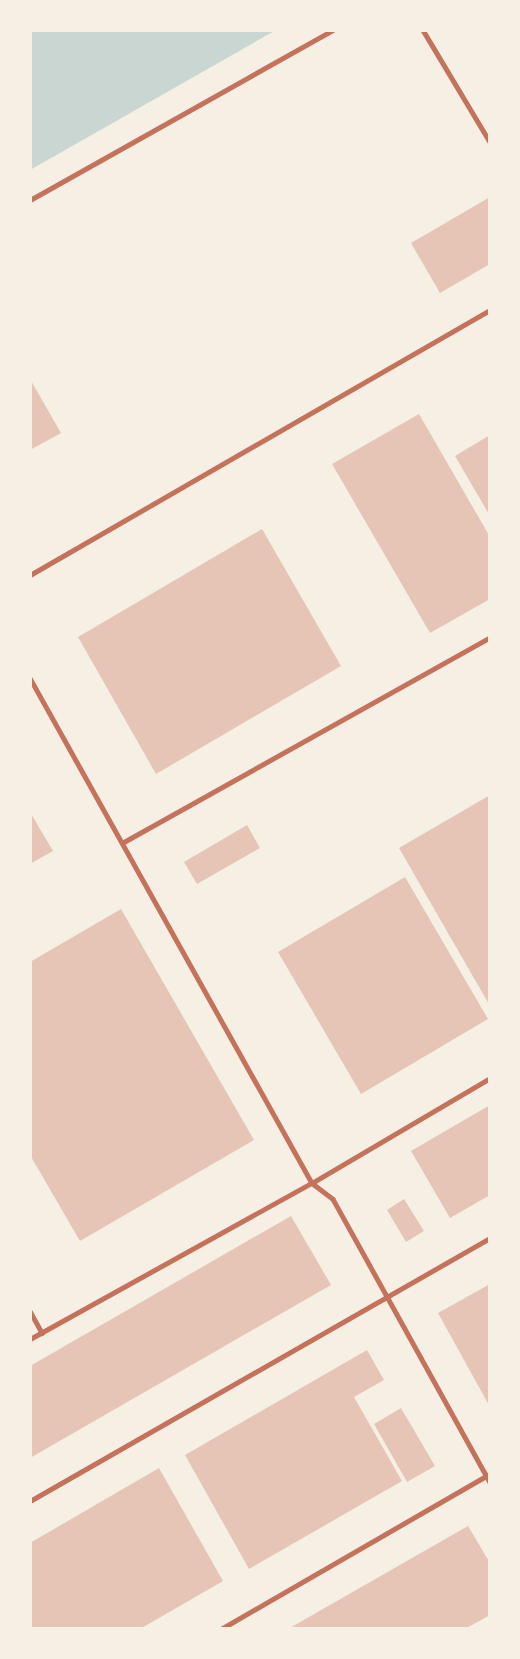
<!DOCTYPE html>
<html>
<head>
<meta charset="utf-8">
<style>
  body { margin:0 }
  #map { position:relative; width:520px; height:1659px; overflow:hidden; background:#f6efe4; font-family:"Alegreya Sans",sans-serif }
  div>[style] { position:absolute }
  .water>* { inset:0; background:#c9d6d2 }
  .building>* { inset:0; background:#e6c5b7 }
  .service>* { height:4.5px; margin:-2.25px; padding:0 2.25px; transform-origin:2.25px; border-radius:2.25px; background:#c5725c }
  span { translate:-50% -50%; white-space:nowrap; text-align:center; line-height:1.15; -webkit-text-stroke:4.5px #f6efe4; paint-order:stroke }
  .frame { position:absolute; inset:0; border:32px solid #f6efe4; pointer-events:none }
</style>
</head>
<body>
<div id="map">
  <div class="water">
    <div style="clip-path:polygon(30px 30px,276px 30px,30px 170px)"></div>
  </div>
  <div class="building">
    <div style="clip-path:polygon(490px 197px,490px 264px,440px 293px,411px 243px)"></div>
    <div style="clip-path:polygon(30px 379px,61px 433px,30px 450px)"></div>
    <div style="clip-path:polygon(419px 414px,490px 537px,490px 599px,430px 633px,332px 464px)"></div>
    <div style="clip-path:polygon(490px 435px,490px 516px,455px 456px)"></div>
    <div style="clip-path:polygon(262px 529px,341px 666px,156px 774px,78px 637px)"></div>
    <div style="clip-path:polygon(490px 795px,490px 1006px,399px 848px)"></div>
    <div style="clip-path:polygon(30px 812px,53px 851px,30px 864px)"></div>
    <div style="clip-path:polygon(247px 825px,260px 848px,197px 884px,184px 862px)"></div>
    <div style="clip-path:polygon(405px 877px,488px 1019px,361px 1094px,278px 952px)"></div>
    <div style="clip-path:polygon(121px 909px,254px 1140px,80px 1241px,30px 1155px,30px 962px)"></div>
    <div style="clip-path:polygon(490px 1105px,490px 1195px,450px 1218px,411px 1151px)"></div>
    <div style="clip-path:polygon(404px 1199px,424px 1231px,406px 1242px,387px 1210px)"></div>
    <div style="clip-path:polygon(291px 1216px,331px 1285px,30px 1458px,30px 1366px)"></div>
    <div style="clip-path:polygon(490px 1284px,490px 1407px,438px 1313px)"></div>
    <div style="clip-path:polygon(367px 1350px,384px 1380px,354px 1397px,402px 1481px,249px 1569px,185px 1455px)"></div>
    <div style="clip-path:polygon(401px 1408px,435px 1466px,407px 1482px,374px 1424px)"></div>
    <div style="clip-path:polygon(159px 1468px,223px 1581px,140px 1629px,30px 1629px,30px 1543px)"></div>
    <div style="clip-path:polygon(468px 1526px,490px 1563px,490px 1615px,465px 1629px,288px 1629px)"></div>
  </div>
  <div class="service">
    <div style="left:423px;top:30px;width:131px;rotate:59.1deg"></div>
    <div style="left:30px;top:200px;width:347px;rotate:-29.3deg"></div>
    <div style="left:30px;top:575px;width:531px;rotate:-29.95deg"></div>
    <div style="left:30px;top:678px;width:578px;rotate:60.82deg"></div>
    <div style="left:312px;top:1183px;width:26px;rotate:37deg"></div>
    <div style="left:333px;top:1199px;width:324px;rotate:61deg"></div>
    <div style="left:122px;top:843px;width:422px;rotate:-29.2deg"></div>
    <div style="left:30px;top:1311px;width:25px;rotate:61deg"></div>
    <div style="left:30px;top:1339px;width:322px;rotate:-29deg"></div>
    <div style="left:312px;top:1183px;width:207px;rotate:-30.5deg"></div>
    <div style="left:30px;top:1501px;width:530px;rotate:-29.76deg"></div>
    <div style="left:221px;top:1629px;width:310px;rotate:-30deg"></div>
  </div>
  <div class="frame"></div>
</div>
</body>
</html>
